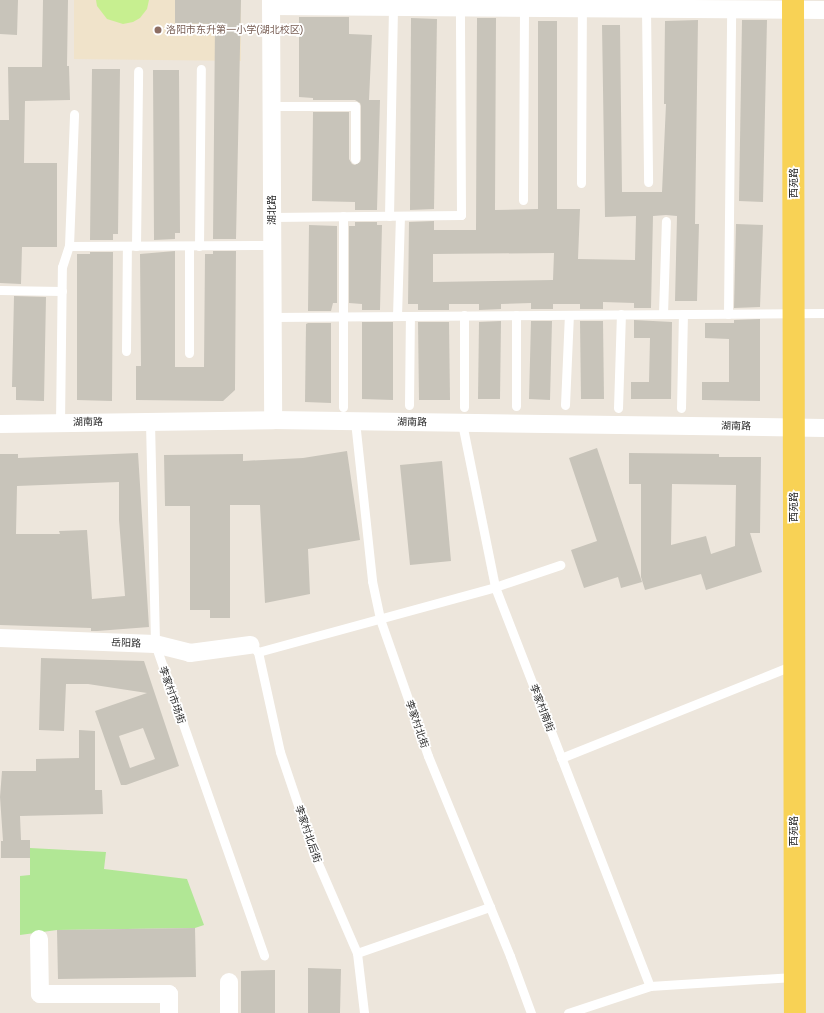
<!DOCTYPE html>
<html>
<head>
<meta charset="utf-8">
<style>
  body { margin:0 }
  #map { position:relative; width:824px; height:1013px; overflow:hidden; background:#ede6dc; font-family:"Golos Text","Noto Sans SC",sans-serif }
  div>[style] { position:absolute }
  .education>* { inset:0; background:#f0e3ca }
  .green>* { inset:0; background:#b1e795 }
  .pitch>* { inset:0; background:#c7ef90 }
  .building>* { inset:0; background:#c8c4ba }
  .lane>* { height:9px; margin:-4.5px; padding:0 4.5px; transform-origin:4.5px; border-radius:4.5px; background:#fff }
  .street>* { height:18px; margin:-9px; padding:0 9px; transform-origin:9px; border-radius:9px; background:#fff }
  .primary>* { height:22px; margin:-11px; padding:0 11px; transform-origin:11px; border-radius:11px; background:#f8d255 }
  .dots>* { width:11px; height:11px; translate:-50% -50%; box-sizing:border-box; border:2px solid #fff; border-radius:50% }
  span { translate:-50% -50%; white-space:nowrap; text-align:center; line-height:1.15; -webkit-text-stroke:3.5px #fff; paint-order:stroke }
  .education-label { font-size:10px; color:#785e54 }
  .left { translate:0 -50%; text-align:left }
  .street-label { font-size:10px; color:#2a2a2a }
</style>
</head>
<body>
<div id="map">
  <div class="education">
    <div style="clip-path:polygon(74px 0,241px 0,241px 61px,74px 59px)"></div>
  </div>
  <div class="green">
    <div style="clip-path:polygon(30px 848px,106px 852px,104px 869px,187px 879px,204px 925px,195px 928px,57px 930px,20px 935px,20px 876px,30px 875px)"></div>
  </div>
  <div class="pitch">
    <div style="clip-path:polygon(96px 0,149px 0,147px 9px,140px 18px,133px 22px,123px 24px,107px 19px,97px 6px)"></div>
  </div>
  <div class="building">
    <div style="clip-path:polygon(0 0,18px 0,17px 35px,0 34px)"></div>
    <div style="clip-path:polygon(43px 0,68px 0,67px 66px,69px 66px,70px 100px,25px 101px,24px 163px,57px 163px,57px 247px,22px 247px,21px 284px,0 283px,0 120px,9px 120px,8px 67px,42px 67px)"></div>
    <div style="clip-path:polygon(175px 0,241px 0,236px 239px,213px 239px,215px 24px,175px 23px)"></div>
    <div style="clip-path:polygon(299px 17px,349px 17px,349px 34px,372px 35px,369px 100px,380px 100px,377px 210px,355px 210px,355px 202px,312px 201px,313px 112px,349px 112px,349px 159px,352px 164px,355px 165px,360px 162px,361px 159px,361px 106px,360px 103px,355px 100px,313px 100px,313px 98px,299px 97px)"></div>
    <div style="clip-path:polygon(411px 18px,437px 19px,434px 209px,410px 210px)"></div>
    <div style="clip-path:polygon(evenodd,477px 18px,496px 18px,495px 210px,538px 209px,538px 21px,557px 21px,557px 209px,580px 209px,578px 259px,635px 260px,636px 216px,605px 217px,602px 25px,620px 25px,622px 192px,662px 192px,666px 104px,664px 104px,665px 21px,698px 20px,695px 224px,699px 224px,697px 301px,675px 301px,677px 216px,666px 215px,653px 216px,651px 308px,634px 308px,634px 303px,603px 302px,603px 309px,580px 309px,580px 304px,553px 304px,553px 309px,531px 309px,531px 303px,501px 304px,501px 309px,479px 310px,479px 304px,449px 304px,449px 310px,418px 310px,418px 304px,408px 304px,409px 222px,434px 221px,434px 230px,476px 230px,477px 18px,554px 253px,553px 280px,433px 282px,433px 254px,554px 253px)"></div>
    <div style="clip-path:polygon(742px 20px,767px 20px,763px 202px,739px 201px)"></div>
    <div style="clip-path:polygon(92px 69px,120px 69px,118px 234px,113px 234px,113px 240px,90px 240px)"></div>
    <div style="clip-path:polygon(153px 70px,179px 70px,180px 233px,175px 233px,175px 239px,154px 240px)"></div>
    <div style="clip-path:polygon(355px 222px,377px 222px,377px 225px,382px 225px,380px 310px,362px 310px,362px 304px,349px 303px,349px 226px,355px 226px)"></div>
    <div style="clip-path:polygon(736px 224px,763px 225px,760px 307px,734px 308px)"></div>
    <div style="clip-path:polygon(309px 225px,337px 226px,337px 303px,333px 303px,331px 311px,308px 311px)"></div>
    <div style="clip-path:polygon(175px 251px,175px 367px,204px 367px,205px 254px,213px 254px,213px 251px,236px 251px,235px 390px,223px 401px,136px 400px,136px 366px,141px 366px,140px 254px)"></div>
    <div style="clip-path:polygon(90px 252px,113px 252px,112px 401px,77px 400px,77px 254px,90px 254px)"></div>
    <div style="clip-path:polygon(14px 296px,46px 297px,44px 401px,16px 400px,16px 387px,12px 387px)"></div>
    <div style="clip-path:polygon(760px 319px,760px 401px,702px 400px,702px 382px,729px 382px,729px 339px,705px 338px,705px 323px,734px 323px,734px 320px)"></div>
    <div style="clip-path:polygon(634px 320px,672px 322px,671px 399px,631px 399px,631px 382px,649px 382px,650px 338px,634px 338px)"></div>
    <div style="clip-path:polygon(501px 321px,500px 399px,478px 399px,479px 322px)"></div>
    <div style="clip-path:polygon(531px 321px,552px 321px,550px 400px,529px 399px)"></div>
    <div style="clip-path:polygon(580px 321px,603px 321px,604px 399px,581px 399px)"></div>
    <div style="clip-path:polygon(362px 322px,393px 322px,393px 400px,362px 399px)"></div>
    <div style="clip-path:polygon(418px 322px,449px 322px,450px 400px,419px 400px)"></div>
    <div style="clip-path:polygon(308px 323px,331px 323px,331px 403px,305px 402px,306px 324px)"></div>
    <div style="clip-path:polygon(597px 448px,642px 582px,621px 588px,618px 577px,584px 588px,571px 550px,597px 541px,569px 458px)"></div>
    <div style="clip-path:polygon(347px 451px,360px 540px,308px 549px,310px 594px,265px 603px,260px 505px,230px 505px,230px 618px,210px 618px,210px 610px,190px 610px,190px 506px,165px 506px,164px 455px,243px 454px,243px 461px,303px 458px)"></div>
    <div style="clip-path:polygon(evenodd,138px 453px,149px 627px,97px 631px,91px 631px,91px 628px,0 625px,0 454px,18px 454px,18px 458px,138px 453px,119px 482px,119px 520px,125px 596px,92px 599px,87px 530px,59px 531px,60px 534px,16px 534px,17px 486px,119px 482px)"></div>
    <div style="clip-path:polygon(evenodd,629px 453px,719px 454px,719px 457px,761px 457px,760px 533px,750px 533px,762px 572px,706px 590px,701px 574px,645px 590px,641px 577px,641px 484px,629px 484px,629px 453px,672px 484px,736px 485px,735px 546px,711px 554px,706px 536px,671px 545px,672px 484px)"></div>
    <div style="clip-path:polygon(442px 461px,451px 561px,410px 565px,400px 465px)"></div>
    <div style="clip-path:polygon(evenodd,41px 658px,144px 661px,179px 766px,126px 785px,121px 785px,95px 711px,147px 693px,88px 684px,66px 684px,64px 731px,39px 730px,41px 658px,143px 728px,155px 759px,130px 768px,119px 736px,143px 728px)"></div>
    <div style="clip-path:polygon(79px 730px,95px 731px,95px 790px,102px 790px,103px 814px,20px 816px,21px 840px,30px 840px,30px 858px,1px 858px,1px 841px,3px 841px,0 797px,2px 771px,36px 771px,36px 759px,79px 758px)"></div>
    <div style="clip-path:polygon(195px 928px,196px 977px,58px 979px,57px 930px)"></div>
    <div style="clip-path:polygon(308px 968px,341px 969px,340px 1013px,308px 1013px)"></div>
    <div style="clip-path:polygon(275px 970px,275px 1013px,241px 1013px,241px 971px)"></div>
  </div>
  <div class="lane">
    <div style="left:646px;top:9px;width:173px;rotate:89.3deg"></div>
    <div style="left:272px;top:106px;width:83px"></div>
    <div style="left:355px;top:106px;width:53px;rotate:90deg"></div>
    <div style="left:581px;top:183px;width:174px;rotate:-89.7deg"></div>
    <div style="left:523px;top:200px;width:192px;rotate:-89.7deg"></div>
    <div style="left:389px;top:216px;width:209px;rotate:-88.9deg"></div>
    <div style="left:272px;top:217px;width:189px;rotate:-0.6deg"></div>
    <div style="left:461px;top:215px;width:207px;rotate:-90.3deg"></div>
    <div style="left:69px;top:246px;width:203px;rotate:-0.3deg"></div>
    <div style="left:136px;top:246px;width:175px;rotate:-89.3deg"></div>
    <div style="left:189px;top:246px;width:107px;rotate:90deg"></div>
    <div style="left:199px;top:246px;width:177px;rotate:-89.4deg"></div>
    <div style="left:0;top:290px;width:62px;rotate:0.9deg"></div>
    <div style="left:663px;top:314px;width:93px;rotate:-88.2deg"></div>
    <div style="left:728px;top:314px;width:304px;rotate:-89.4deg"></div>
    <div style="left:397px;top:316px;width:99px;rotate:-88.3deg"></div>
    <div style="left:272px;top:317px;width:552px;rotate:-0.42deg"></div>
    <div style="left:126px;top:351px;width:105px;rotate:-89.5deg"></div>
    <div style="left:409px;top:405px;width:89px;rotate:-89.4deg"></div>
    <div style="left:565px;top:405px;width:90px;rotate:-87.5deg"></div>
    <div style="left:516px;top:406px;width:91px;rotate:-90deg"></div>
    <div style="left:343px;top:407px;width:191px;rotate:-90deg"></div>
    <div style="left:464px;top:407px;width:92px;rotate:-90deg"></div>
    <div style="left:618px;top:408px;width:94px;rotate:-88.2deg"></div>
    <div style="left:681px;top:408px;width:94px;rotate:-88.8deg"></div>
    <div style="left:355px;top:421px;width:161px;rotate:83.9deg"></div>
    <div style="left:372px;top:581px;width:39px;rotate:78deg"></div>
    <div style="left:380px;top:619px;width:145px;rotate:70.7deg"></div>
    <div style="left:428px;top:756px;width:216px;rotate:67.7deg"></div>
    <div style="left:510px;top:956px;width:61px;rotate:69.8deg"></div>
    <div style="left:150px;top:422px;width:222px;rotate:88.7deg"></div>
    <div style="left:155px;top:644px;width:330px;rotate:70.7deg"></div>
    <div style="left:60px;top:423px;width:156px;rotate:-89.3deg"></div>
    <div style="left:62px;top:267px;width:22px;rotate:-72deg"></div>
    <div style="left:69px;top:246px;width:132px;rotate:-87.8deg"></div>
    <div style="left:462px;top:423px;width:167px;rotate:78.6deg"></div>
    <div style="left:495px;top:587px;width:428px;rotate:68.8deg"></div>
    <div style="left:255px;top:649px;width:4px;rotate:45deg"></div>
    <div style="left:258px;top:652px;width:246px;rotate:-15.3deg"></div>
    <div style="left:495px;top:587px;width:69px;rotate:-18.7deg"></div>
    <div style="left:258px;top:652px;width:102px;rotate:77.6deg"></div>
    <div style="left:280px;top:752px;width:115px;rotate:71.3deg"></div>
    <div style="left:317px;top:861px;width:100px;rotate:66.5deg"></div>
    <div style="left:357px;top:953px;width:60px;rotate:83.3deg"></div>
    <div style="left:561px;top:758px;width:251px;rotate:-21.8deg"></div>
    <div style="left:357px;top:953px;width:141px;rotate:-19.1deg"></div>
    <div style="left:568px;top:1013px;width:86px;rotate:-18.2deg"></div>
    <div style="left:650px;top:986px;width:144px;rotate:-3.6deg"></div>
  </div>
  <div class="street">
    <div style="left:271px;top:0;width:420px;rotate:89.7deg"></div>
    <div style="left:271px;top:6px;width:553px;rotate:0.41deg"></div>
    <div style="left:0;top:424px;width:273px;rotate:-0.8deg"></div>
    <div style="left:273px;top:420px;width:551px;rotate:0.83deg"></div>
    <div style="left:0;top:638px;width:155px;rotate:2.2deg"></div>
    <div style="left:155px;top:644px;width:36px;rotate:14deg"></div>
    <div style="left:190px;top:653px;width:61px;rotate:-7.6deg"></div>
    <div style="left:39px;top:939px;width:55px;rotate:89deg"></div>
    <div style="left:40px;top:994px;width:129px"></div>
    <div style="left:169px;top:994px;width:19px;rotate:90deg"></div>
    <div style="left:229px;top:982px;width:31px;rotate:90deg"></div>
  </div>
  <div class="primary">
    <div style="left:793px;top:0;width:1013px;rotate:89.89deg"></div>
  </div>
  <div class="dots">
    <div style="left:158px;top:30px;background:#8d6e63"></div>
  </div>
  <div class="education-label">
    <span class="left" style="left:166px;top:30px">洛阳市东升第一小学(湖北校区)</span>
  </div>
  <div class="street-label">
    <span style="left:794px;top:183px;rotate:-90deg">西苑路</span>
    <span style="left:272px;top:210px;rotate:-90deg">湖北路</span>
    <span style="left:88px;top:422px;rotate:-1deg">湖南路</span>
    <span style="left:412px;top:422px;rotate:1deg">湖南路</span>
    <span style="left:736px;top:426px;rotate:1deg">湖南路</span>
    <span style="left:794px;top:507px;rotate:-90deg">西苑路</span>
    <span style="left:126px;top:643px;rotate:2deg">岳阳路</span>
    <span style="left:172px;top:695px;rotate:71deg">李家村市场街</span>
    <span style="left:542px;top:708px;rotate:69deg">李家村南街</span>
    <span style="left:417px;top:724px;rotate:71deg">李家村北街</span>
    <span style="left:794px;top:831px;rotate:-90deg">西苑路</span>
    <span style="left:308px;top:834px;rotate:71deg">李家村北后街</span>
  </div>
</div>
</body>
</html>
